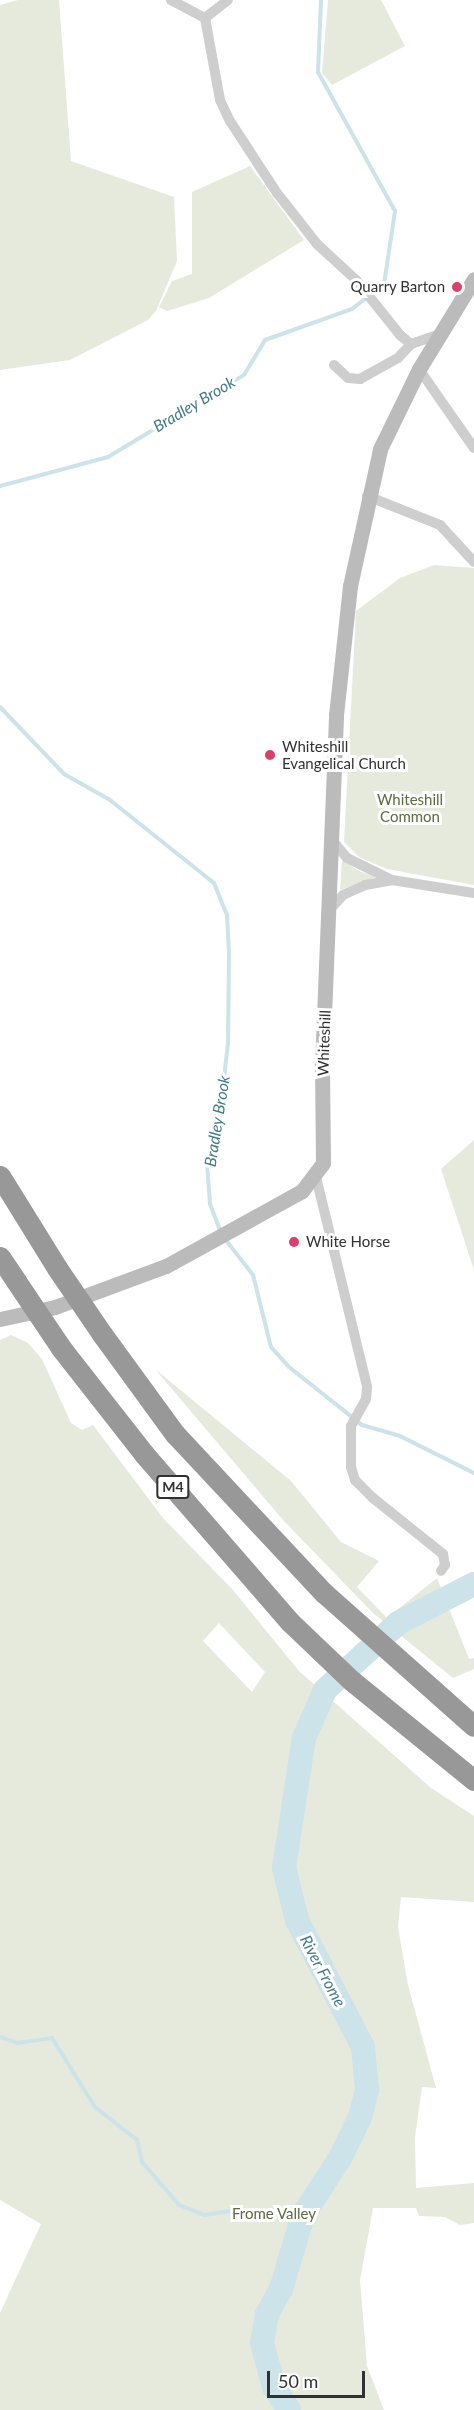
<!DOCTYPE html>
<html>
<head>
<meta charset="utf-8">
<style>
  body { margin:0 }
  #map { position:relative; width:474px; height:2410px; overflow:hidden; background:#fff; font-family:Lato,sans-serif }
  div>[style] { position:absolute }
  .green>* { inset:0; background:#e6eadd }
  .stream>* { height:4px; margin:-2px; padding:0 2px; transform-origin:2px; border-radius:2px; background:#cbe3e9 }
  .river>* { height:24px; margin:-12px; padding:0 12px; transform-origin:12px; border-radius:12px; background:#cbe3e9 }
  .minor>* { height:10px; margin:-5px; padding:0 5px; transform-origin:5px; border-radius:5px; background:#cecece }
  .secondary>* { height:15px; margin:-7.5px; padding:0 7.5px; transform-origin:7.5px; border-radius:7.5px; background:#bbb }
  .motorway>* { height:21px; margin:-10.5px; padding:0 10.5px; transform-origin:10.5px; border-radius:10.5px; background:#989898 }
  .motorway-bridge>* { height:21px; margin:-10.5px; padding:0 10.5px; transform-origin:10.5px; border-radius:10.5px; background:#989898 }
  .dots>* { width:16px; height:16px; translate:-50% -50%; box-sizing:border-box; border:3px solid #fff; border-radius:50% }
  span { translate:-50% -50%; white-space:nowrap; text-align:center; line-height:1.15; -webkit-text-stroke:6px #fff; paint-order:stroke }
  .shield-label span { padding:2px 4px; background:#fff; border:2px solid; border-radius:4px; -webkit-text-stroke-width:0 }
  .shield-label { font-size:14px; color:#313131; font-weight:700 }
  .poi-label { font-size:15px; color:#313131 }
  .right { translate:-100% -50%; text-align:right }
  .left { translate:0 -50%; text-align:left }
  .park-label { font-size:15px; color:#5c6b40 }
  .street-label { font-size:15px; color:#313131 }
  .water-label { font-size:16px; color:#407a89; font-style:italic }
  .scale { position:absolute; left:267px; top:2371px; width:98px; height:27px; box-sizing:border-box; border:3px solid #313131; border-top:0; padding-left:8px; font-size:18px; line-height:21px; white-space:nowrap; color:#313131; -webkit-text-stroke:4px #fff; paint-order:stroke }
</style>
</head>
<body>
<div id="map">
  <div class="green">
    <div style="clip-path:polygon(18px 0,59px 0,71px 161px,174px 197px,177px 261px,156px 311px,148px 320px,70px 360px,0 370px,0 5px)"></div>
    <div style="clip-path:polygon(328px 0,381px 0,405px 46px,332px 85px,322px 73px)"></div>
    <div style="clip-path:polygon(250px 166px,304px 240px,209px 298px,167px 311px,159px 307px,172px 281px,192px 274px,192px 192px)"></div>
    <div style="clip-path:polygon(434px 565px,474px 568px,474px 885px,387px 869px,359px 857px,344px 842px,356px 611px,400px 578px)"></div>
    <div style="clip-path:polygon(342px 860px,359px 871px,376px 877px,340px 890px)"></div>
    <div style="clip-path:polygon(474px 1140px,474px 1270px,441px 1169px)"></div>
    <div style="clip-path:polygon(evenodd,11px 1335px,28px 1343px,42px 1359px,71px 1423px,82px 1430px,93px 1425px,163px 1518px,232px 1589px,299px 1671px,431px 1788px,474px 1816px,474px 1902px,401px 1897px,398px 1927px,408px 1985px,436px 2088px,422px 2087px,415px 2137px,416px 2188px,474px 2183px,474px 2223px,460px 2225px,445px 2217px,419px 2216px,416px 2208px,373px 2208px,360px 2280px,367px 2366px,384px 2410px,0 2410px,0 2313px,41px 2224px,0 2200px,0 1340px,11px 1335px,219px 1623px,265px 1672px,252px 1692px,203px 1641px,219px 1623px)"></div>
    <div style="clip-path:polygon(155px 1369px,291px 1481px,341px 1542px,379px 1561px,357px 1587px,387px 1618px,437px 1578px,469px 1659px,474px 1658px,474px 1669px,453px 1678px,373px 1613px,283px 1520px)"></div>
  </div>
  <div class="stream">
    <div style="left:0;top:486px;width:112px;rotate:-15deg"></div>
    <div style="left:108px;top:457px;width:159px;rotate:-31.1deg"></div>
    <div style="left:244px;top:375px;width:41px;rotate:-59deg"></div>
    <div style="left:265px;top:340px;width:92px;rotate:-19.6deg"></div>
    <div style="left:352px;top:309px;width:41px;rotate:-38deg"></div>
    <div style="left:384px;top:284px;width:74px;rotate:-81.4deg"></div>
    <div style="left:395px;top:211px;width:159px;rotate:-119deg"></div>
    <div style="left:318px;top:72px;width:72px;rotate:-87.6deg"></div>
    <div style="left:0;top:707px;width:93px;rotate:46.3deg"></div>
    <div style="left:64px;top:774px;width:53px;rotate:29.5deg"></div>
    <div style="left:110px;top:800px;width:133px;rotate:38.6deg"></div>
    <div style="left:214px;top:883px;width:35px;rotate:68deg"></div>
    <div style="left:227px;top:915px;width:35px;rotate:87deg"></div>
    <div style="left:229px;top:950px;width:93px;rotate:90.6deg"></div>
    <div style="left:228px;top:1043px;width:80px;rotate:96.5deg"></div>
    <div style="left:219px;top:1122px;width:43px;rotate:106.3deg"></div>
    <div style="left:207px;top:1163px;width:41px;rotate:85.8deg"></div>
    <div style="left:210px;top:1204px;width:31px;rotate:69deg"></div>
    <div style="left:225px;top:1239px;width:46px;rotate:52.1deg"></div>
    <div style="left:253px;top:1275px;width:74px;rotate:76deg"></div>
    <div style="left:271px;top:1347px;width:27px;rotate:48deg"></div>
    <div style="left:289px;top:1367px;width:93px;rotate:38.5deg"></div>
    <div style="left:362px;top:1425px;width:40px;rotate:16deg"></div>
    <div style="left:400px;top:1436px;width:83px;rotate:26.6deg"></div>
    <div style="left:0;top:2037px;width:18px;rotate:19deg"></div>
    <div style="left:17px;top:2043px;width:35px;rotate:-8deg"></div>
    <div style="left:52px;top:2038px;width:81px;rotate:58.1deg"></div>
    <div style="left:95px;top:2107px;width:53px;rotate:38.2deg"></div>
    <div style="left:137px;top:2140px;width:23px;rotate:77deg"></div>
    <div style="left:142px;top:2162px;width:57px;rotate:49.3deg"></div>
    <div style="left:179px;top:2205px;width:28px;rotate:21deg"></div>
    <div style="left:205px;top:2215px;width:24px;rotate:-9deg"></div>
    <div style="left:229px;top:2211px;width:74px;rotate:3.1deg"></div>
  </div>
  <div class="river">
    <div style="left:289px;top:2410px;width:27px;rotate:-123deg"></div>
    <div style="left:274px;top:2387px;width:46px;rotate:-105.3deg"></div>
    <div style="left:262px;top:2343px;width:29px;rotate:-80deg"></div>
    <div style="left:267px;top:2314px;width:29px;rotate:-61deg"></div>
    <div style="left:281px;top:2289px;width:77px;rotate:-73.4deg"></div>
    <div style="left:303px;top:2215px;width:68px;rotate:-57deg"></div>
    <div style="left:340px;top:2158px;width:46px;rotate:-64deg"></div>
    <div style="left:360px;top:2117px;width:28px;rotate:-75deg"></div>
    <div style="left:367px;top:2090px;width:43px;rotate:-95.3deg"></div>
    <div style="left:363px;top:2047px;width:143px;rotate:-117.5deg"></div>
    <div style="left:297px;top:1920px;width:54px;rotate:-104deg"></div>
    <div style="left:284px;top:1868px;width:132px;rotate:-81.3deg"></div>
    <div style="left:304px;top:1738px;width:52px;rotate:-66.4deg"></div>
    <div style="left:325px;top:1690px;width:99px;rotate:-42.5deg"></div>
    <div style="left:398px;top:1623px;width:85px;rotate:-27.2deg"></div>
  </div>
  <div class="minor">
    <div style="left:171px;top:0;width:38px;rotate:28deg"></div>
    <div style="left:205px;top:18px;width:29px;rotate:-38deg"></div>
    <div style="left:205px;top:18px;width:83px;rotate:79.6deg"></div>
    <div style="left:220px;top:100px;width:23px;rotate:65deg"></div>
    <div style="left:230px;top:121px;width:86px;rotate:56.9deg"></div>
    <div style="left:277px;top:193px;width:65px;rotate:51.9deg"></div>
    <div style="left:317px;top:244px;width:53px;rotate:42.7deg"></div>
    <div style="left:356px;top:280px;width:70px;rotate:51.3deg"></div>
    <div style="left:400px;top:335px;width:14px;rotate:39deg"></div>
    <div style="left:411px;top:344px;width:31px;rotate:-19deg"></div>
    <div style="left:334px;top:365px;width:19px;rotate:43deg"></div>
    <div style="left:348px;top:378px;width:12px;rotate:5deg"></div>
    <div style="left:360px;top:379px;width:43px;rotate:-28.9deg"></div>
    <div style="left:398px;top:358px;width:19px;rotate:-47deg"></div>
    <div style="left:419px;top:369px;width:96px;rotate:55.2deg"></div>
    <div style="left:367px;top:496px;width:79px;rotate:21.7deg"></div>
    <div style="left:440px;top:525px;width:50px;rotate:47.4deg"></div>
    <div style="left:332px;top:840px;width:23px;rotate:50deg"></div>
    <div style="left:347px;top:858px;width:50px;rotate:26.1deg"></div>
    <div style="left:331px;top:908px;width:18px;rotate:-47deg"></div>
    <div style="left:343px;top:895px;width:24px;rotate:-24deg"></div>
    <div style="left:365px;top:885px;width:27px;rotate:-10deg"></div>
    <div style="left:392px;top:880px;width:83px;rotate:9deg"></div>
    <div style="left:316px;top:1177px;width:216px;rotate:76.3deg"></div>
    <div style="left:367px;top:1387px;width:12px;rotate:95deg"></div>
    <div style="left:366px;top:1399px;width:31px;rotate:119deg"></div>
    <div style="left:351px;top:1426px;width:41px;rotate:90deg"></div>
    <div style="left:351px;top:1467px;width:14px;rotate:73deg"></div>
    <div style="left:355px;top:1480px;width:25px;rotate:45deg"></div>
    <div style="left:373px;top:1498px;width:90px;rotate:38.7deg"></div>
    <div style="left:443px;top:1554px;width:11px;rotate:80deg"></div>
    <div style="left:445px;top:1565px;width:7px;rotate:124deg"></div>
  </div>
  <div class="secondary">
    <div style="left:0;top:1319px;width:56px;rotate:-12.3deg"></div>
    <div style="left:55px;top:1307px;width:118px;rotate:-20.3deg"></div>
    <div style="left:166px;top:1266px;width:155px;rotate:-28.9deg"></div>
    <div style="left:302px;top:1191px;width:35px;rotate:-53deg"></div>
    <div style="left:323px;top:1163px;width:97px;rotate:-90.6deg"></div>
    <div style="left:322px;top:1066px;width:351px;rotate:-87.7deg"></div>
    <div style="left:336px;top:715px;width:130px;rotate:-83.8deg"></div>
    <div style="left:350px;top:586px;width:140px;rotate:-77.6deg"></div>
    <div style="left:380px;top:449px;width:89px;rotate:-64deg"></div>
    <div style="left:419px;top:369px;width:105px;rotate:-58.6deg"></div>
  </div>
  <div class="motorway">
    <div style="left:0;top:1176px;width:108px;rotate:58.2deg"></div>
    <div style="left:0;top:1257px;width:29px;rotate:56deg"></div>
    <div style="left:102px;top:1334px;width:124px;rotate:53.9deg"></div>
    <div style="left:175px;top:1434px;width:218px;rotate:46.9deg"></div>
    <div style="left:324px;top:1593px;width:200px;rotate:41.6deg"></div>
    <div style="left:61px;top:1348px;width:135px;rotate:51.9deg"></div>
    <div style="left:144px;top:1454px;width:223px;rotate:49deg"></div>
    <div style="left:290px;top:1622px;width:86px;rotate:43.6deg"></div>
    <div style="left:352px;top:1681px;width:157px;rotate:39.1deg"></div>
  </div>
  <div class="motorway-bridge">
    <div style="left:57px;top:1268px;width:80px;rotate:55.7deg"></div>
    <div style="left:16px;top:1281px;width:81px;rotate:56.1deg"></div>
  </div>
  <div class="dots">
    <div style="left:457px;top:287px;background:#dc3f67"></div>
    <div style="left:270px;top:755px;background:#dc3f67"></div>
    <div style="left:294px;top:1242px;background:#dc3f67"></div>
  </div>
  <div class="shield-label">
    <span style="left:173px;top:1487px">M4</span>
  </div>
  <div class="poi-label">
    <span class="right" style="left:445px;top:287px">Quarry Barton</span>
    <span class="left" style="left:282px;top:755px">Whiteshill<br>Evangelical Church</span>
    <span class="left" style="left:306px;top:1242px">White Horse</span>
  </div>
  <div class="park-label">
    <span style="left:410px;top:808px">Whiteshill<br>Common</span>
    <span style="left:274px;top:2214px">Frome Valley</span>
  </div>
  <div class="street-label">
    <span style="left:324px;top:1043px;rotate:-88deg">Whiteshill</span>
  </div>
  <div class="water-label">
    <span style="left:194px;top:404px;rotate:-31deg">Bradley Brook</span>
    <span style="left:217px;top:1121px;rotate:-81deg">Bradley Brook</span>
    <span style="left:323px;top:1971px;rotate:62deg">River Frome</span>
  </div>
  <div class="scale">50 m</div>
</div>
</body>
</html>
